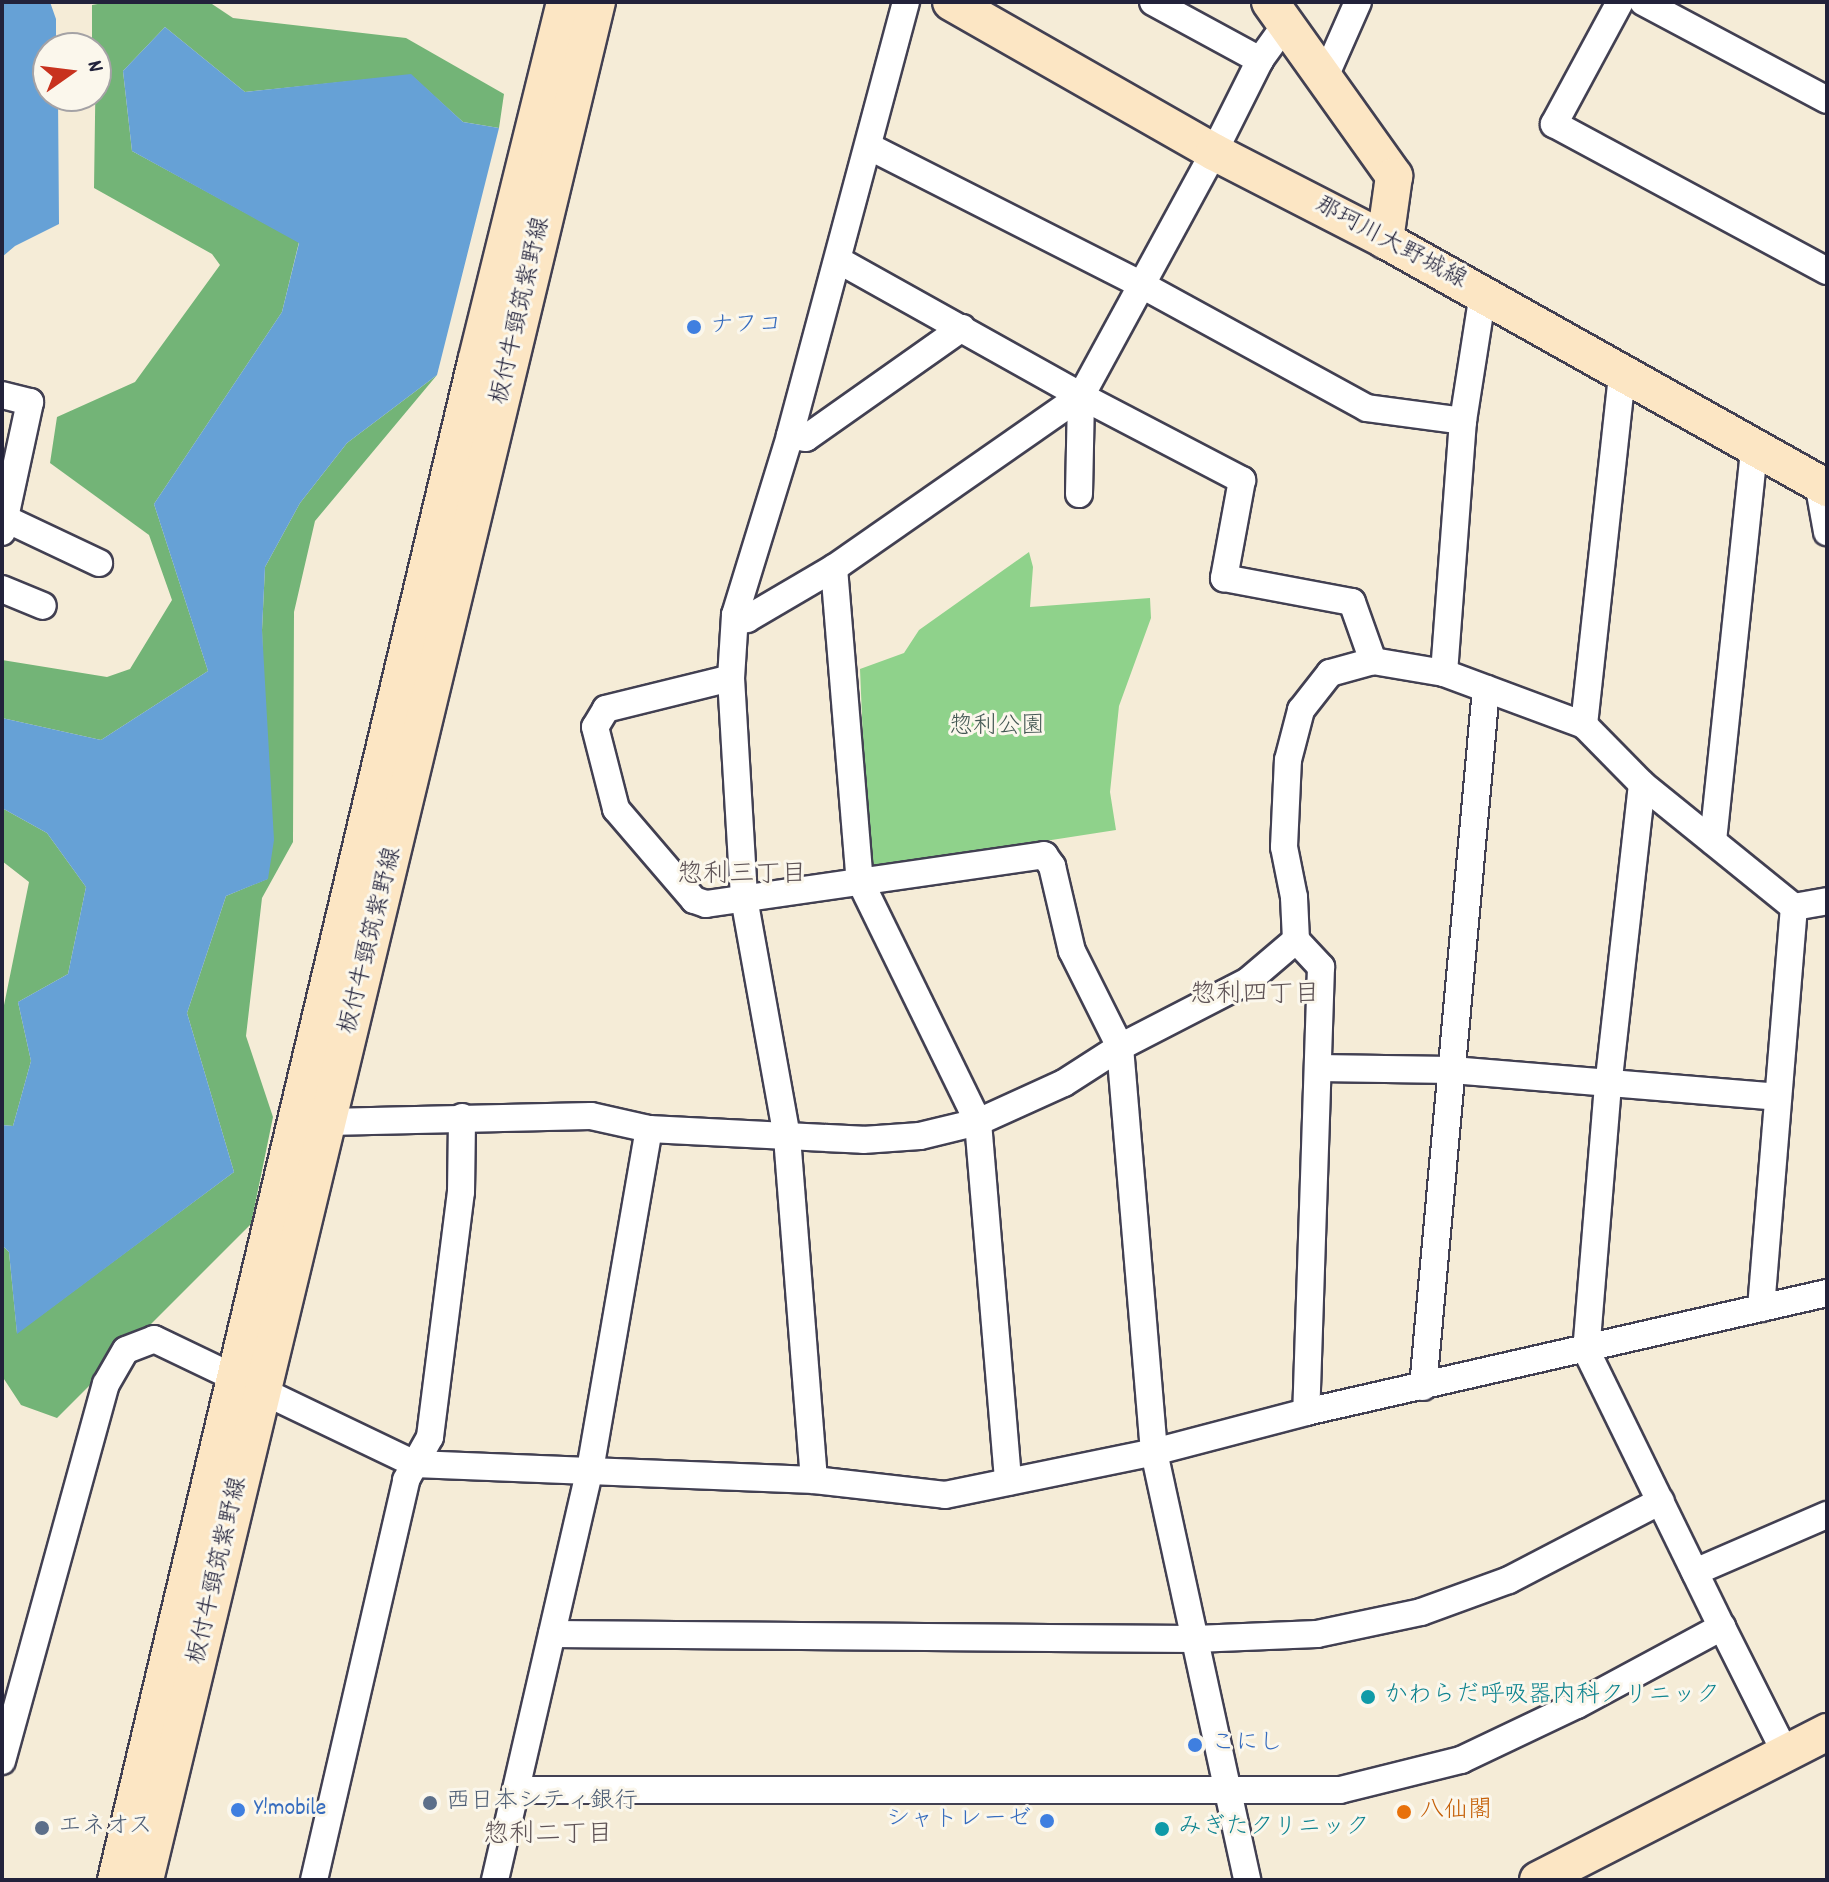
<!DOCTYPE html>
<html>
<head>
<meta charset="utf-8">
<style>
  body { margin:0 }
  #map { position:relative; width:1829px; height:1882px; overflow:hidden; background:#f5ecd7; font-family:Dekko,"Klee One",sans-serif }
  div>[style] { position:absolute }
  .green>* { inset:0; background:#8fd28b }
  .forest>* { inset:0; background:#73b477 }
  .water>* { inset:0; background:#66a1d6 }
  .roads { filter:drop-shadow(2px 0 #424052) drop-shadow(-2px 0 #424052) drop-shadow(0 2px #424052) drop-shadow(0 -2px #424052) }
  .street>* { height:26px; margin:-13px; padding:0 13px; transform-origin:13px; border-radius:13px; background:#fff }
  .secondary>* { height:36px; margin:-18px; padding:0 18px; transform-origin:18px; border-radius:18px; background:#fce6c4 }
  .dots>* { width:22px; height:22px; translate:-50% -50%; box-sizing:border-box; border:4px solid #fbf7ec; border-radius:50% }
  span { translate:-50% -50%; white-space:nowrap; text-align:center; line-height:1.15; -webkit-text-stroke:6px #fbf7ec; paint-order:stroke }
  .street-label { font-size:24px; color:#22223b }
  .shop-label { font-size:24px; color:#366cbe }
  .left { translate:0 -50%; text-align:left }
  .right { translate:-100% -50%; text-align:right }
  .park-label { font-size:24px; color:#435753 }
  .culture-label { font-size:24px; color:#0d838f }
  .service-label { font-size:24px; color:#4e5e75 }
  .food-label { font-size:24px; color:#c56008 }
  .neighbourhood-label { font-size:26px; color:#5e5356 }
  .frame { position:absolute; inset:0; border:4px solid #22223b; pointer-events:none }
  .north { position:absolute; left:32px; top:32px; width:80px; height:80px; box-sizing:border-box; background:#fbf7ec; border:2px solid #a4a2a5; border-radius:50%; rotate:76deg; font-size:22px; font-weight:700; line-height:32px; text-align:center; color:#22223b }
  .north::after { content:''; display:block; margin:auto; width:28px; height:36px; background:#c8321e; clip-path:polygon(50% 0,100% 100%,50% 72%,0 100%) }
</style>
</head>
<body>
<div id="map">
  <div class="green">
    <div style="clip-path:polygon(1029px 552px,1033px 567px,1030px 607px,1150px 598px,1151px 618px,1119px 706px,1110px 792px,1116px 830px,876px 867px,868px 860px,860px 669px,904px 653px,919px 630px)"></div>
  </div>
  <div class="forest">
    <div style="clip-path:polygon(109px 2px,209px 2px,233px 18px,406px 38px,504px 94px,499px 128px,463px 122px,411px 75px,245px 92px,165px 27px,123px 71px,132px 151px,299px 242px,282px 312px,154px 504px,208px 671px,101px 740px,2px 718px,2px 660px,107px 677px,130px 669px,172px 600px,149px 535px,50px 463px,57px 417px,135px 382px,220px 265px,212px 254px,94px 188px,96px 48px,92px 48px,92px 5px)"></div>
    <div style="clip-path:polygon(437px 375px,315px 521px,294px 612px,293px 842px,262px 898px,246px 1036px,273px 1117px,251px 1224px,57px 1418px,21px 1405px,2px 1376px,2px 1245px,9px 1252px,17px 1333px,234px 1172px,187px 1013px,226px 896px,267px 879px,262px 630px,265px 567px,300px 503px,347px 443px)"></div>
    <div style="clip-path:polygon(2px 808px,47px 833px,86px 887px,68px 974px,18px 1002px,31px 1061px,13px 1126px,2px 1125px,2px 1015px,29px 882px,2px 861px)"></div>
  </div>
  <div class="water">
    <div style="clip-path:polygon(2px 2px,50px 2px,56px 19px,56px 48px,48px 48px,48px 96px,58px 96px,59px 224px,15px 246px,2px 257px)"></div>
    <div style="clip-path:polygon(165px 27px,245px 92px,411px 74px,463px 122px,499px 128px,437px 375px,347px 443px,300px 503px,265px 567px,262px 630px,274px 840px,268px 879px,226px 896px,187px 1013px,234px 1172px,17px 1334px,9px 1252px,2px 1245px,2px 1125px,13px 1126px,31px 1061px,18px 1002px,68px 974px,86px 887px,47px 833px,2px 808px,2px 718px,101px 740px,208px 671px,154px 504px,282px 312px,299px 243px,132px 151px,123px 71px)"></div>
  </div>
  <div class="roads">
    <div class="street">
      <div style="left:906px;top:2px;width:449px;rotate:105deg"></div>
      <div style="left:790px;top:436px;width:187px;rotate:107.1deg"></div>
      <div style="left:735px;top:615px;width:63px;rotate:93.6deg"></div>
      <div style="left:731px;top:678px;width:220px;rotate:86.6deg"></div>
      <div style="left:744px;top:898px;width:243px;rotate:79.8deg"></div>
      <div style="left:787px;top:1137px;width:344px;rotate:85.5deg"></div>
      <div style="left:814px;top:1480px;width:132px;rotate:6.5deg"></div>
      <div style="left:945px;top:1495px;width:213px;rotate:-11.6deg"></div>
      <div style="left:1154px;top:1452px;width:157px;rotate:-14.7deg"></div>
      <div style="left:1306px;top:1412px;width:534px;rotate:-12.87deg"></div>
      <div style="left:1153px;top:2px;width:122px;rotate:28.5deg"></div>
      <div style="left:1620px;top:2px;width:139px;rotate:118.4deg"></div>
      <div style="left:1554px;top:124px;width:310px;rotate:28.3deg"></div>
      <div style="left:1643px;top:2px;width:208px;rotate:28deg"></div>
      <div style="left:1324px;top:79px;width:84px;rotate:-66.2deg"></div>
      <div style="left:868px;top:146px;width:307px;rotate:26.9deg"></div>
      <div style="left:1142px;top:285px;width:256px;rotate:28.7deg"></div>
      <div style="left:1367px;top:408px;width:97px;rotate:7.7deg"></div>
      <div style="left:838px;top:260px;width:278px;rotate:29.2deg"></div>
      <div style="left:1081px;top:396px;width:182px;rotate:27.6deg"></div>
      <div style="left:1242px;top:480px;width:100px;rotate:100.4deg"></div>
      <div style="left:1224px;top:578px;width:130px;rotate:10.6deg"></div>
      <div style="left:1352px;top:602px;width:63px;rotate:70.4deg"></div>
      <div style="left:2px;top:395px;width:29px;rotate:14deg"></div>
      <div style="left:30px;top:402px;width:133px;rotate:102.2deg"></div>
      <div style="left:790px;top:436px;width:16px;rotate:7deg"></div>
      <div style="left:806px;top:438px;width:191px;rotate:-35.2deg"></div>
      <div style="left:1818px;top:482px;width:51px;rotate:79.8deg"></div>
      <div style="left:1079px;top:494px;width:98px;rotate:-88.8deg"></div>
      <div style="left:6px;top:519px;width:103px;rotate:25.3deg"></div>
      <div style="left:834px;top:568px;width:314px;rotate:85.3deg"></div>
      <div style="left:860px;top:881px;width:268px;rotate:63.9deg"></div>
      <div style="left:978px;top:1122px;width:361px;rotate:85.2deg"></div>
      <div style="left:2px;top:589px;width:44px;rotate:22.5deg"></div>
      <div style="left:735px;top:615px;width:13px;rotate:18deg"></div>
      <div style="left:747px;top:619px;width:101px;rotate:-30.4deg"></div>
      <div style="left:834px;top:568px;width:301px;rotate:-34.9deg"></div>
      <div style="left:1081px;top:396px;width:278px;rotate:-61.4deg"></div>
      <div style="left:1214px;top:152px;width:103px;rotate:-63.4deg"></div>
      <div style="left:1260px;top:60px;width:44px;rotate:-54.2deg"></div>
      <div style="left:1444px;top:673px;width:253px;rotate:-85.7deg"></div>
      <div style="left:1463px;top:421px;width:130px;rotate:-81.1deg"></div>
      <div style="left:731px;top:678px;width:129px;rotate:166.1deg"></div>
      <div style="left:606px;top:709px;width:21px;rotate:121deg"></div>
      <div style="left:595px;top:727px;width:85px;rotate:75.6deg"></div>
      <div style="left:616px;top:809px;width:120px;rotate:49.4deg"></div>
      <div style="left:694px;top:900px;width:13px;rotate:18deg"></div>
      <div style="left:706px;top:904px;width:342px;rotate:-8.2deg"></div>
      <div style="left:1044px;top:855px;width:14px;rotate:54deg"></div>
      <div style="left:1052px;top:866px;width:87px;rotate:76.8deg"></div>
      <div style="left:1072px;top:951px;width:107px;rotate:63.4deg"></div>
      <div style="left:1120px;top:1047px;width:406px;rotate:85.2deg"></div>
      <div style="left:1154px;top:1452px;width:438px;rotate:77.7deg"></div>
      <div style="left:1584px;top:725px;width:353px;rotate:-83.8deg"></div>
      <div style="left:1642px;top:784px;width:303px;rotate:96.4deg"></div>
      <div style="left:1608px;top:1085px;width:266px;rotate:94.7deg"></div>
      <div style="left:1586px;top:1350px;width:309px;rotate:63.9deg"></div>
      <div style="left:1713px;top:841px;width:395px;rotate:-84deg"></div>
      <div style="left:1296px;top:940px;width:37px;rotate:47deg"></div>
      <div style="left:1321px;top:967px;width:445px;rotate:91.9deg"></div>
      <div style="left:1318px;top:1068px;width:134px;rotate:0.9deg"></div>
      <div style="left:1452px;top:1070px;width:326px;rotate:4.7deg"></div>
      <div style="left:328px;top:1122px;width:263px;rotate:-1.3deg"></div>
      <div style="left:591px;top:1116px;width:59px;rotate:12.6deg"></div>
      <div style="left:649px;top:1129px;width:214px;rotate:2.9deg"></div>
      <div style="left:863px;top:1140px;width:57px;rotate:-4deg"></div>
      <div style="left:920px;top:1136px;width:60px;rotate:-13.6deg"></div>
      <div style="left:978px;top:1122px;width:94px;rotate:-24.4deg"></div>
      <div style="left:1064px;top:1083px;width:67px;rotate:-32.7deg"></div>
      <div style="left:1120px;top:1047px;width:144px;rotate:-27.3deg"></div>
      <div style="left:1248px;top:981px;width:63px;rotate:-40.5deg"></div>
      <div style="left:1296px;top:940px;width:43px;rotate:-92.7deg"></div>
      <div style="left:1294px;top:897px;width:51px;rotate:-101.3deg"></div>
      <div style="left:1284px;top:847px;width:87px;rotate:-87.4deg"></div>
      <div style="left:1288px;top:760px;width:52px;rotate:-75.4deg"></div>
      <div style="left:1301px;top:710px;width:47px;rotate:-51.9deg"></div>
      <div style="left:1330px;top:673px;width:45px;rotate:-15.6deg"></div>
      <div style="left:1373px;top:661px;width:72px;rotate:9.6deg"></div>
      <div style="left:1444px;top:673px;width:149px;rotate:20.4deg"></div>
      <div style="left:1584px;top:725px;width:83px;rotate:45.5deg"></div>
      <div style="left:1642px;top:784px;width:196px;rotate:39deg"></div>
      <div style="left:1761px;top:1308px;width:402px;rotate:-85.3deg"></div>
      <div style="left:1794px;top:907px;width:34px;rotate:-10deg"></div>
      <div style="left:1423px;top:1387px;width:701px;rotate:-84.84deg"></div>
      <div style="left:1695px;top:1572px;width:144px;rotate:-23.4deg"></div>
      <div style="left:552px;top:1634px;width:643px;rotate:0.45deg"></div>
      <div style="left:1195px;top:1639px;width:122px;rotate:-2.3deg"></div>
      <div style="left:1317px;top:1634px;width:106px;rotate:-11.9deg"></div>
      <div style="left:1421px;top:1612px;width:94px;rotate:-20deg"></div>
      <div style="left:1509px;top:1580px;width:171px;rotate:-27.5deg"></div>
      <div style="left:2px;top:1761px;width:391px;rotate:-74.6deg"></div>
      <div style="left:106px;top:1384px;width:39px;rotate:-60deg"></div>
      <div style="left:126px;top:1350px;width:30px;rotate:-21deg"></div>
      <div style="left:154px;top:1339px;width:289px;rotate:25.6deg"></div>
      <div style="left:415px;top:1464px;width:399px;rotate:2.3deg"></div>
      <div style="left:516px;top:1790px;width:824px"></div>
      <div style="left:1340px;top:1790px;width:125px;rotate:-13.9deg"></div>
      <div style="left:1461px;top:1760px;width:128px;rotate:-25.4deg"></div>
      <div style="left:1577px;top:1705px;width:165px;rotate:-28.3deg"></div>
      <div style="left:1722px;top:1627px;width:142px;rotate:63.3deg"></div>
      <div style="left:314px;top:1880px;width:410px;rotate:-77deg"></div>
      <div style="left:406px;top:1480px;width:49px;rotate:-60.8deg"></div>
      <div style="left:430px;top:1437px;width:247px;rotate:-82.8deg"></div>
      <div style="left:461px;top:1192px;width:75px;rotate:-89.2deg"></div>
      <div style="left:495px;top:1880px;width:421px;rotate:-77deg"></div>
      <div style="left:590px;top:1470px;width:346px;rotate:-80.2deg"></div>
    </div>
    <div class="secondary">
      <div style="left:951px;top:2px;width:303px;rotate:29.7deg"></div>
      <div style="left:1214px;top:152px;width:192px;rotate:27.2deg"></div>
      <div style="left:1385px;top:240px;width:507px;rotate:29.3deg"></div>
      <div style="left:1270px;top:2px;width:214px;rotate:54.5deg"></div>
      <div style="left:1394px;top:176px;width:65px;rotate:98deg"></div>
      <div style="left:116px;top:1880px;width:1560px;rotate:-76.66deg"></div>
      <div style="left:476px;top:362px;width:371px;rotate:-76.1deg"></div>
      <div style="left:145px;top:1880px;width:1932px;rotate:-76.47deg"></div>
      <div style="left:1538px;top:1880px;width:325px;rotate:-27.1deg"></div>
    </div>
  </div>
  <div class="dots">
    <div style="left:694px;top:327px;background:#3f7fe0"></div>
    <div style="left:1368px;top:1697px;background:#0f9aa8"></div>
    <div style="left:1195px;top:1745px;background:#3f7fe0"></div>
    <div style="left:430px;top:1803px;background:#5c6f8a"></div>
    <div style="left:238px;top:1810px;background:#3f7fe0"></div>
    <div style="left:1404px;top:1812px;background:#e8710a"></div>
    <div style="left:1047px;top:1821px;background:#3f7fe0"></div>
    <div style="left:42px;top:1828px;background:#5c6f8a"></div>
    <div style="left:1162px;top:1829px;background:#0f9aa8"></div>
  </div>
  <div class="street-label">
    <span style="left:1390px;top:244px;rotate:28deg">那珂川大野城線</span>
    <span style="left:522px;top:311px;rotate:-77deg">板付牛頸筑紫野線</span>
    <span style="left:372px;top:941px;rotate:-76deg">板付牛頸筑紫野線</span>
    <span style="left:219px;top:1571px;rotate:-77deg">板付牛頸筑紫野線</span>
  </div>
  <div class="shop-label">
    <span class="left" style="left:710px;top:327px">ナフコ</span>
    <span class="left" style="left:1211px;top:1745px">こにし</span>
    <span class="left" style="left:254px;top:1810px">Y!mobile</span>
    <span class="right" style="left:1031px;top:1821px">シャトレーゼ</span>
  </div>
  <div class="park-label">
    <span style="left:997px;top:728px">惣利公園</span>
  </div>
  <div class="culture-label">
    <span class="left" style="left:1384px;top:1697px">かわらだ呼吸器内科クリニック</span>
    <span class="left" style="left:1178px;top:1829px">みぎたクリニック</span>
  </div>
  <div class="service-label">
    <span class="left" style="left:446px;top:1803px">西日本シティ銀行</span>
    <span class="left" style="left:58px;top:1828px">エネオス</span>
  </div>
  <div class="food-label">
    <span class="left" style="left:1420px;top:1812px">八仙閣</span>
  </div>
  <div class="neighbourhood-label">
    <span style="left:742px;top:876px">惣利三丁目</span>
    <span style="left:1255px;top:996px">惣利四丁目</span>
    <span style="left:548px;top:1836px">惣利二丁目</span>
  </div>
  <div class="frame"></div>
  <div class="north">N</div>
</div>
</body>
</html>
